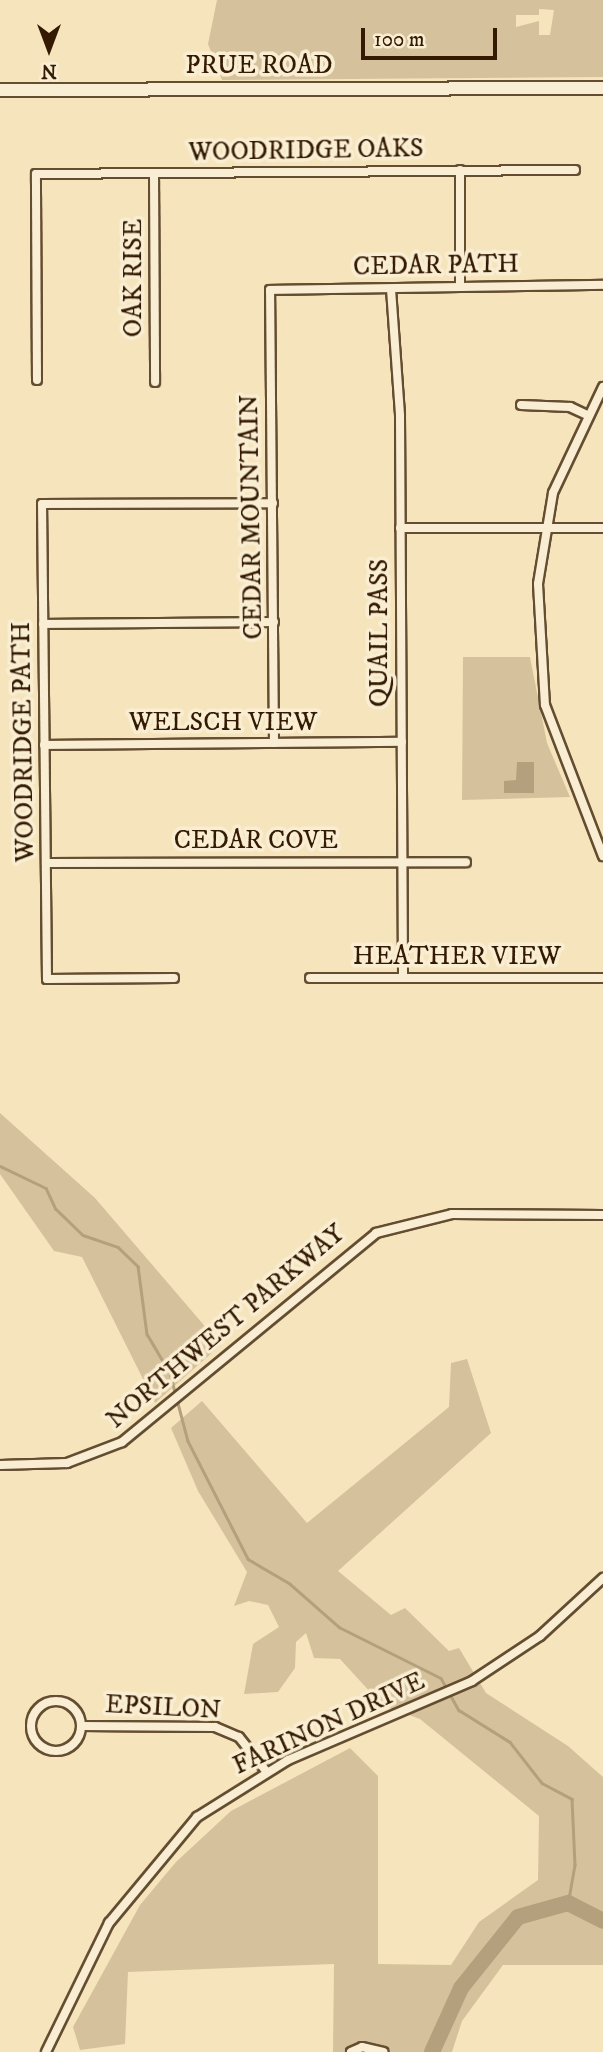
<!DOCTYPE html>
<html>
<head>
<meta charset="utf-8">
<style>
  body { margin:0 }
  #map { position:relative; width:603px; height:2052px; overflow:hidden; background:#f6e5bc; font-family:"IM FELL DW Pica",serif }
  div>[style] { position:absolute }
  .green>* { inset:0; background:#d5c29c }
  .water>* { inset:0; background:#b4a07c }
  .stream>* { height:2.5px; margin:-1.25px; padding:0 1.25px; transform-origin:1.25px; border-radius:1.25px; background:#b4a07c }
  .river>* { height:16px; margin:-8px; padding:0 8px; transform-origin:8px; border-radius:8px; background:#b4a07c }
  .roads { filter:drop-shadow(2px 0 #644d30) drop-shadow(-2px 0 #644d30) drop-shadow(0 2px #644d30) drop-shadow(0 -2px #644d30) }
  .street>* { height:8px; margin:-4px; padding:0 4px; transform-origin:4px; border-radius:4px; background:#f9eed3 }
  .street>.ring { margin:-4px; padding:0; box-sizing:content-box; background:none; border:8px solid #f9eed3; border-radius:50% }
  .secondary>* { height:12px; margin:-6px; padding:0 6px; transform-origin:6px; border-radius:6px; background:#f9eed3 }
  span { translate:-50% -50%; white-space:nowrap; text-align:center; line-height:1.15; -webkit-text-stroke:7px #f9eed3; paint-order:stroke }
  .street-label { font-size:26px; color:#331a01 }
  .north { position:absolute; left:14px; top:14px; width:70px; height:70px; -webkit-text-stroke:5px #f9eed3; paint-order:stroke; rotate:180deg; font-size:19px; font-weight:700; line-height:28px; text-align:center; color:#331a01 }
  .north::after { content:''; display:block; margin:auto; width:24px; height:32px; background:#331a01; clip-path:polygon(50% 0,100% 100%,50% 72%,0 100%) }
  .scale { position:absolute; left:361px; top:28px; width:136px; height:32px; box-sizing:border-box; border:4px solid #331a01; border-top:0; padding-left:9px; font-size:21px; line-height:24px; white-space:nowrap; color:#331a01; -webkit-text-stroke:5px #f9eed3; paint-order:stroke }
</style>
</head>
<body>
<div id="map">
  <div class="green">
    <div style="clip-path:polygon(evenodd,217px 0,603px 0,603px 77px,222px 80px,208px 44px,217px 0,539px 9px,554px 10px,550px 35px,539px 35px,539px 21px,516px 27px,516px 15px,539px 15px,539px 9px)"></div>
    <div style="clip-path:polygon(463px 657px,530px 657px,547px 743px,570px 797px,462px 800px)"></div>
    <div style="clip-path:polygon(0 1113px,95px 1198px,221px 1345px,155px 1403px,82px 1257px,54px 1251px,0 1174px)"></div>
    <div style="clip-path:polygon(467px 1359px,491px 1433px,338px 1571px,391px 1615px,405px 1608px,449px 1651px,459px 1648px,486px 1693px,568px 1746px,603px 1777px,603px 1965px,503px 1965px,462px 2021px,452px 2052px,333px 2052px,334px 1964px,128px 1972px,125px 2044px,80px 2050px,73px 2027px,140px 1905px,176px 1862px,231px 1811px,350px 1748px,378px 1776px,378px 1964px,451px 1965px,479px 1922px,538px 1880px,539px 1816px,420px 1719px,382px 1705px,340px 1659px,314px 1658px,306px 1633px,296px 1642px,295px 1668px,278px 1692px,244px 1694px,253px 1644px,279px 1627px,268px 1605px,249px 1601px,234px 1606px,247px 1572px,198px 1491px,171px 1428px,202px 1401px,307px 1523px,449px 1407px,451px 1363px)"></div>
  </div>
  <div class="water">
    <div style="clip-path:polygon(517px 762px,534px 762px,534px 793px,504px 793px,504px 781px,516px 780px)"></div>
  </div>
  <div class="stream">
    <div style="left:0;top:1166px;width:51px;rotate:25.6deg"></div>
    <div style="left:46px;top:1188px;width:23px;rotate:65deg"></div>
    <div style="left:56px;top:1209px;width:37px;rotate:44deg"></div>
    <div style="left:83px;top:1235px;width:37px;rotate:19deg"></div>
    <div style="left:118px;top:1247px;width:28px;rotate:44deg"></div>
    <div style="left:138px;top:1266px;width:69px;rotate:82.5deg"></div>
    <div style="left:147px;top:1334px;width:45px;rotate:59.5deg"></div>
    <div style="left:170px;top:1373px;width:70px;rotate:75.2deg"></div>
    <div style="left:188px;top:1441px;width:132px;rotate:63deg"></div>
    <div style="left:248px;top:1559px;width:48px;rotate:30.3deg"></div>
    <div style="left:289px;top:1583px;width:67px;rotate:41.3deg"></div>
    <div style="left:339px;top:1627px;width:114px;rotate:26.6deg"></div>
    <div style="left:441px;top:1678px;width:37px;rotate:61deg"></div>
    <div style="left:459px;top:1710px;width:60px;rotate:32.1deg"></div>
    <div style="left:510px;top:1742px;width:52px;rotate:52deg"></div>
    <div style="left:542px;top:1783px;width:34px;rotate:28deg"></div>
    <div style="left:572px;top:1799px;width:66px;rotate:87.4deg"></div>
    <div style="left:575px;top:1865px;width:39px;rotate:100deg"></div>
  </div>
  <div class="river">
    <div style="left:432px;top:2052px;width:70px;rotate:-65.6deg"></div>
    <div style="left:461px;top:1988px;width:91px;rotate:-51.2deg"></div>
    <div style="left:518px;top:1917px;width:52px;rotate:-15.6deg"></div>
    <div style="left:568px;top:1903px;width:39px;rotate:27deg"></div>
  </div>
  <div class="roads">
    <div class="street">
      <div style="left:460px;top:170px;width:116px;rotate:90deg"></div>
      <div style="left:154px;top:173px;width:209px;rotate:89.7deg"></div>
      <div style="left:391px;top:289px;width:127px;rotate:85.9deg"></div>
      <div style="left:400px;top:416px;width:562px;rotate:89.69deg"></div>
      <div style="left:37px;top:380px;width:206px;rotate:-90.3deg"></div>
      <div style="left:36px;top:174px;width:539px;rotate:-0.43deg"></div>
      <div style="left:603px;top:387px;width:117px;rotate:115.3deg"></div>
      <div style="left:553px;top:493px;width:92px;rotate:99.4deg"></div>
      <div style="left:538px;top:584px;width:121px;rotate:86.7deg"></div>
      <div style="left:545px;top:705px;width:162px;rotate:69deg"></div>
      <div style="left:521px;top:405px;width:49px;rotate:2.3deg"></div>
      <div style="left:570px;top:407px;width:21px;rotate:25deg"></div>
      <div style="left:400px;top:528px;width:203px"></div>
      <div style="left:43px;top:624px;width:231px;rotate:-0.5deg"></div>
      <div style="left:274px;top:743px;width:453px;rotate:-90.5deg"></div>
      <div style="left:270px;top:290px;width:333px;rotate:-0.9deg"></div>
      <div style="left:44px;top:745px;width:358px;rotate:-0.5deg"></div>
      <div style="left:46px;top:863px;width:420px;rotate:-0.1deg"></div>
      <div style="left:174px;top:978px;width:127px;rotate:179.5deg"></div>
      <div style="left:47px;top:979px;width:475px;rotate:-90.6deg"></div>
      <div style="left:42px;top:504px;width:231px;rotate:-0.2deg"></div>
      <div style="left:310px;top:978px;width:293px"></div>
      <div style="left:0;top:1465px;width:67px;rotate:-1.7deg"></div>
      <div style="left:67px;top:1463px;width:59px;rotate:-20.9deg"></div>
      <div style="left:122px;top:1442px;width:329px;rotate:-39.4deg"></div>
      <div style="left:376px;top:1233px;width:78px;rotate:-14deg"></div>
      <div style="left:452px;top:1214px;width:151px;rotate:0.4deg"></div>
      <div class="ring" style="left:31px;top:1701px;width:42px;height:42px"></div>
      <div style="left:81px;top:1726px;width:134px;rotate:0.4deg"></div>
      <div style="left:215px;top:1727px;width:26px;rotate:23deg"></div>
      <div style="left:239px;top:1737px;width:43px;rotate:51.5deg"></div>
      <div style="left:46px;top:2052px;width:144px;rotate:-64deg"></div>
      <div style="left:109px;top:1923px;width:138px;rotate:-50.3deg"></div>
      <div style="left:197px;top:1817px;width:107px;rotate:-32.1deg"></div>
      <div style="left:288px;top:1760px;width:200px;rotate:-23.2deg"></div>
      <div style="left:472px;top:1681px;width:82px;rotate:-33.5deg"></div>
      <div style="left:540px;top:1636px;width:86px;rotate:-42.6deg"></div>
      <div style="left:351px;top:2052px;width:12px;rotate:-24deg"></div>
      <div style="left:362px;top:2047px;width:22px;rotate:13deg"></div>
    </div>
    <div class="secondary">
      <div style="left:0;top:90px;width:603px;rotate:-0.19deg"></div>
    </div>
  </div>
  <div class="street-label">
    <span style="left:259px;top:66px">PRUE ROAD</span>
    <span style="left:306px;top:151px;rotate:-1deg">WOODRIDGE OAKS</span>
    <span style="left:436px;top:266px;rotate:-1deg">CEDAR PATH</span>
    <span style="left:134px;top:278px;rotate:-90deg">OAK RISE</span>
    <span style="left:252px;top:517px;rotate:-91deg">CEDAR MOUNTAIN</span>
    <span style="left:380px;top:633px;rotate:-90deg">QUAIL PASS</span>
    <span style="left:223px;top:723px">WELSCH VIEW</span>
    <span style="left:24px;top:742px;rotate:-91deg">WOODRIDGE PATH</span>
    <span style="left:256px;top:841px">CEDAR COVE</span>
    <span style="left:457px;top:957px">HEATHER VIEW</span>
    <span style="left:226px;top:1327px;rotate:-40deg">NORTHWEST PARKWAY</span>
    <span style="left:163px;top:1708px;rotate:3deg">EPSILON</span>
    <span style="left:329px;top:1724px;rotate:-25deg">FARINON DRIVE</span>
  </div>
  <div class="north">N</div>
  <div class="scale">100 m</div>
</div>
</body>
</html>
